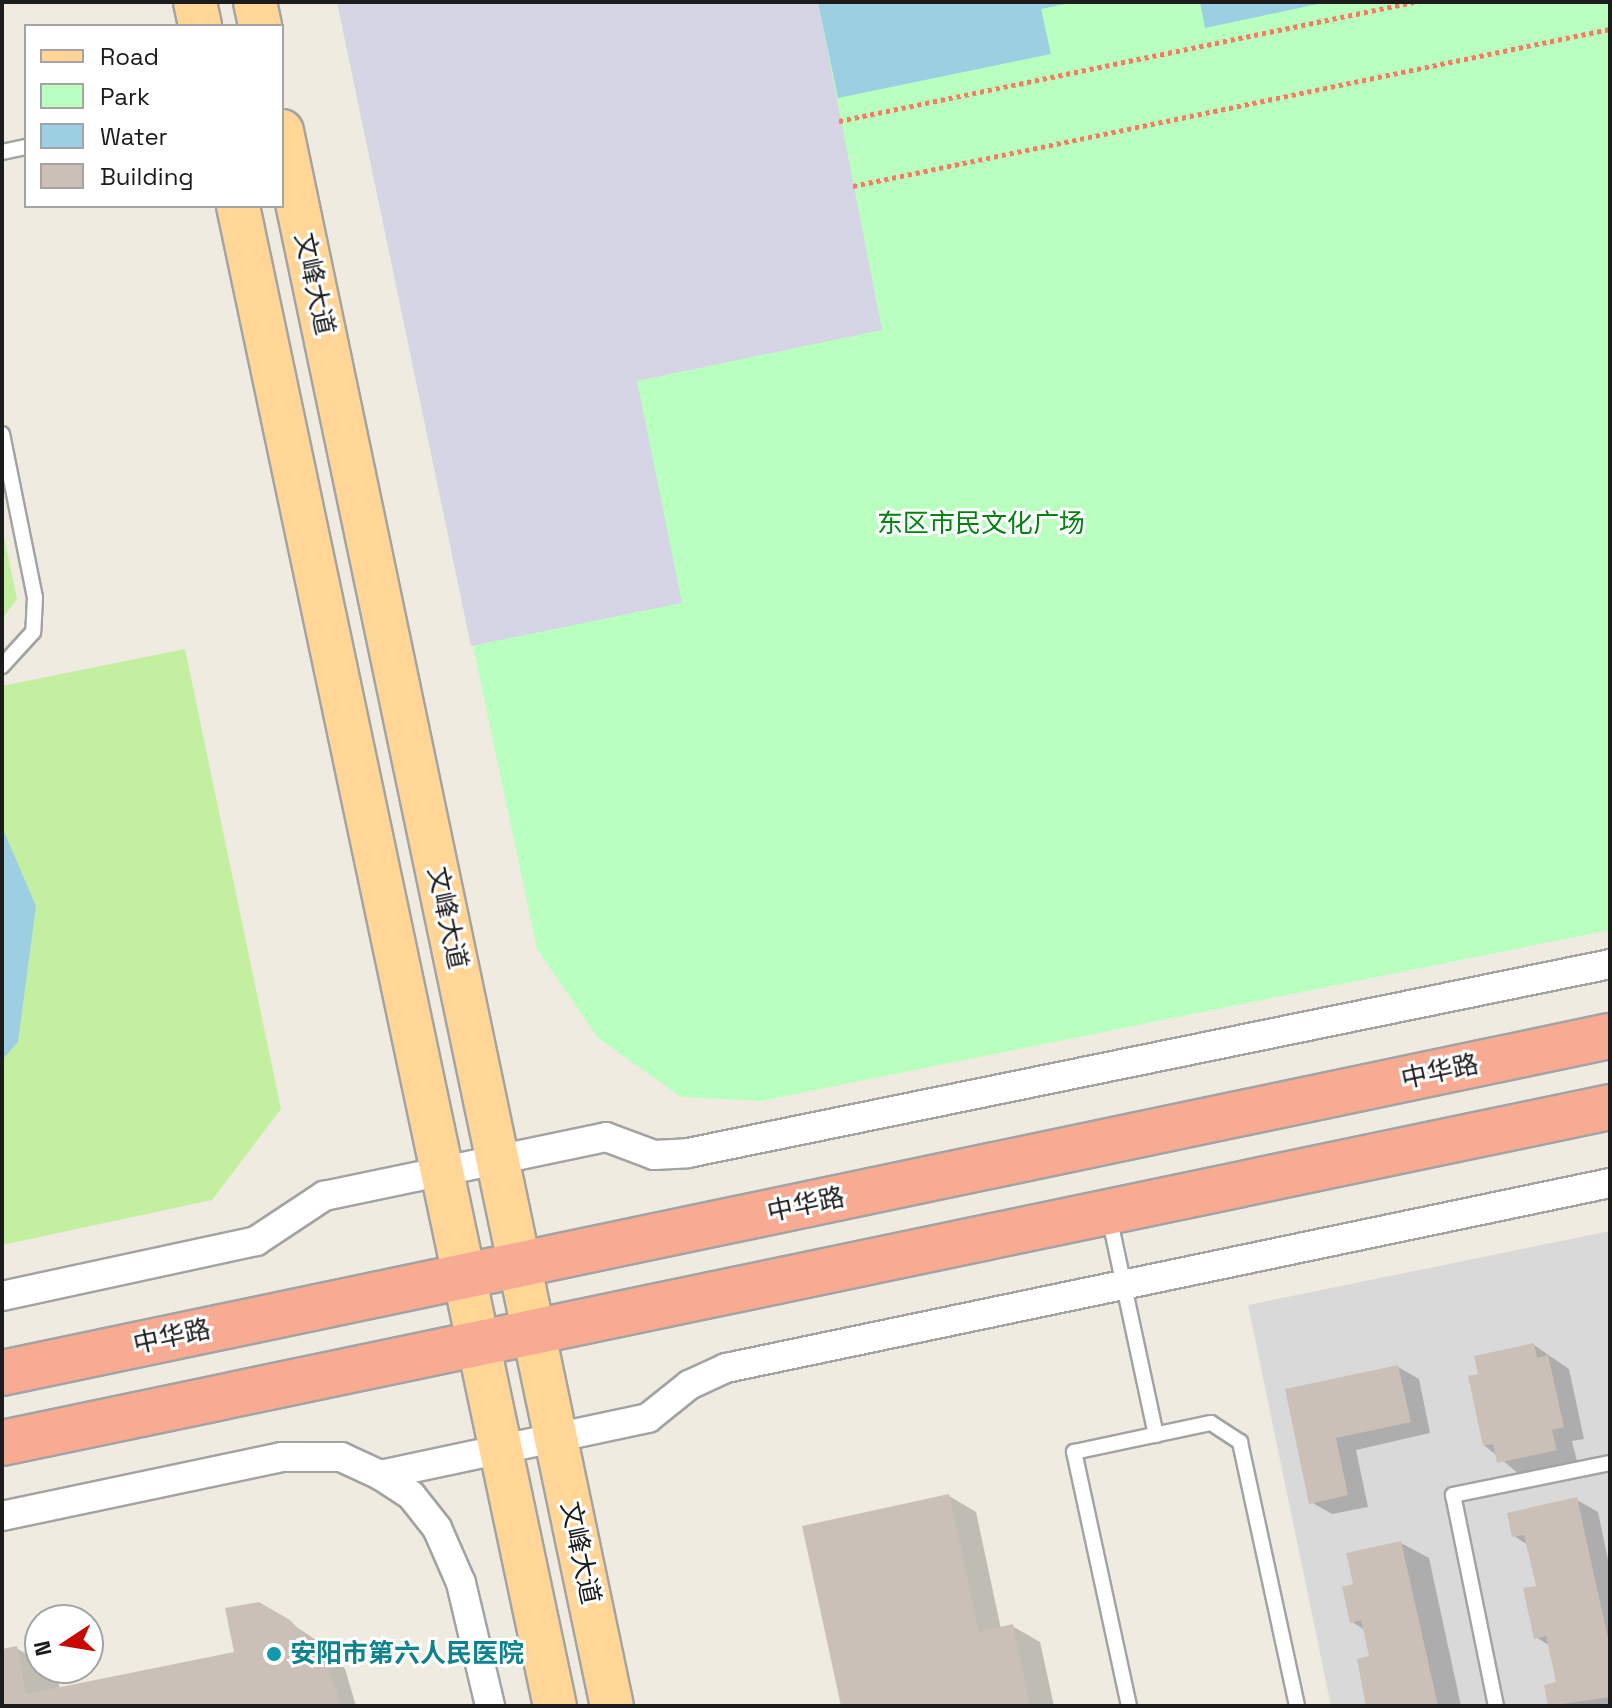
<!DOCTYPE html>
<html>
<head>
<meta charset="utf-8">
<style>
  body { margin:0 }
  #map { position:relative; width:1612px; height:1708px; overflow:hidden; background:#efebe1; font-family:"Space Grotesk","Noto Sans SC",sans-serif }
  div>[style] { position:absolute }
  .residential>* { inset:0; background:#dad9d9 }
  .grass>* { inset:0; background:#c4efa1 }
  .park>* { inset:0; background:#b8ffc0 }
  .plaza>* { inset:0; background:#d6d5e5 }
  .water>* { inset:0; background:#9ccfe1 }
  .shadow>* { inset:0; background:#0003 }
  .building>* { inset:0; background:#cbc0b7 }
  .path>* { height:5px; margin-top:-2.5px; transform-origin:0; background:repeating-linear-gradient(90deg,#ff7862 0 4px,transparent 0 8px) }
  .roads { filter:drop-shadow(2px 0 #a3a3a3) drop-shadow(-2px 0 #a3a3a3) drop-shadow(0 2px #a3a3a3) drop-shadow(0 -2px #a3a3a3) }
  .service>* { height:14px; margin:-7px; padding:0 7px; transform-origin:7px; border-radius:7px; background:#fff }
  .minor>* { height:28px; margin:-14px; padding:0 14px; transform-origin:14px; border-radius:14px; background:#fff }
  .primary>* { height:42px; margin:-21px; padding:0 21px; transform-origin:21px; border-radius:21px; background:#ffd696 }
  .trunk>* { height:44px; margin:-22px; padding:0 22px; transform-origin:22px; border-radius:22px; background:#f7ab93 }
  .dots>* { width:22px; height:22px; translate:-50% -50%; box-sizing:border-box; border:4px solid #fff; border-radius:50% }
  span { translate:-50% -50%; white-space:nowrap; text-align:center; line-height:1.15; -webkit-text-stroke:6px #fff; paint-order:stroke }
  .street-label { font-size:26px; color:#1c1c1c }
  .park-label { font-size:26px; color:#008411 }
  .culture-label { font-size:26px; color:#0d838f; font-weight:700 }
  .left { translate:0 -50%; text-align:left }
  .frame { position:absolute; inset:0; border:4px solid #1c1c1c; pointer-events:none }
  .legend { position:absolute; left:24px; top:24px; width:260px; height:184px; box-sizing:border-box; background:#fff; border:2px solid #a4a4a4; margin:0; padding:10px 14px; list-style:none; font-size:24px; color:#1c1c1c }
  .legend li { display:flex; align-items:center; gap:16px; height:40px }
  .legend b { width:40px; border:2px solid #a4a4a4 }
  .north { position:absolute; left:24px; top:1604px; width:80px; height:80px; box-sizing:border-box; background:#fff; border:2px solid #a4a4a4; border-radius:50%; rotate:258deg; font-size:22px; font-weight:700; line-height:32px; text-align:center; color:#1c1c1c }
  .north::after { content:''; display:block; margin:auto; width:28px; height:36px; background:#c90800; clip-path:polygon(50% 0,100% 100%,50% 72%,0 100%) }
</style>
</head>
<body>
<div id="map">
  <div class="residential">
    <div style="clip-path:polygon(1610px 1231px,1610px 1706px,1331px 1706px,1248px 1305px)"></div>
  </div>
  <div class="grass">
    <div style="clip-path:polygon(2px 527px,17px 599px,2px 619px)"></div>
    <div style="clip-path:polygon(185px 649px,281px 1109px,212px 1200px,2px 1245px,2px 686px)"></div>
  </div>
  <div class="park">
    <div style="clip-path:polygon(337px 2px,1610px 2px,1610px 930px,761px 1101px,681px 1097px,598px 1038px,537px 949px)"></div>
  </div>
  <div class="plaza">
    <div style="clip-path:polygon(337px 2px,818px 2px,882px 330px,637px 381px,682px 603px,471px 646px)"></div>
  </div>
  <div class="water">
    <div style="clip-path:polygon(818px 2px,1075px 2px,1041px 9px,1051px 54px,838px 98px)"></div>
    <div style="clip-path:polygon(1200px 2px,1327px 2px,1205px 28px)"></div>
    <div style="clip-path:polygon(2px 827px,36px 906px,18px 1042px,2px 1060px)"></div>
  </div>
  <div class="shadow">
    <div style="clip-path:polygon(1534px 1345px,1569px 1369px,1584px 1439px,1572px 1441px,1577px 1461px,1519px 1474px,1484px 1445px,1480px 1375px)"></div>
    <div style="clip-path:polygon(1398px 1367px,1419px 1379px,1430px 1433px,1356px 1450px,1368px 1507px,1332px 1514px,1311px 1502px,1287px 1391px)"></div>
    <div style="clip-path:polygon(949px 1496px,976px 1512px,1001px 1629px,1012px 1626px,1040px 1642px,1054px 1706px,843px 1706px)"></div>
    <div style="clip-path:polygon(1577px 1500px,1598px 1512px,1610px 1569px,1610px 1706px,1550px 1706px,1546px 1686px,1558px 1684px,1550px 1646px,1536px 1637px,1538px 1587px,1528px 1545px,1514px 1536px)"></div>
    <div style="clip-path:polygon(1401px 1543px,1429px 1558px,1461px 1706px,1369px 1706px,1371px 1658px,1365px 1630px,1352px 1622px,1356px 1586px)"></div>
    <div style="clip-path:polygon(280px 1616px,328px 1648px,345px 1669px,356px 1706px,2px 1706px,2px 1651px,16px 1648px,56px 1671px,60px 1689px,236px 1654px)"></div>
  </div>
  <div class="building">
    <div style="clip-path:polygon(1534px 1343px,1537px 1358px,1548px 1355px,1564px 1427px,1552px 1430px,1557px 1450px,1497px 1463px,1493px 1444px,1483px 1446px,1468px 1376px,1478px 1374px,1474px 1356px)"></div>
    <div style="clip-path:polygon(1398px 1365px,1411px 1422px,1336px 1438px,1348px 1495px,1309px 1504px,1285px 1389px)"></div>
    <div style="clip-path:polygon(949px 1494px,979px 1632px,1013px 1624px,1030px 1706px,841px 1706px,802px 1526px)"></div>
    <div style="clip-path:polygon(1577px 1497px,1610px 1648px,1610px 1697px,1548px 1706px,1544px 1685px,1556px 1682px,1546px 1636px,1534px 1639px,1523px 1588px,1536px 1586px,1524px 1535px,1512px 1537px,1507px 1513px)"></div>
    <div style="clip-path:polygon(1401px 1541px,1438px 1706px,1366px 1706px,1357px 1659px,1369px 1656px,1361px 1620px,1350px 1623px,1342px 1587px,1353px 1584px,1346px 1553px)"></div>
    <div style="clip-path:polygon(259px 1602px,290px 1620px,324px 1656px,341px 1706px,2px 1706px,2px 1649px,17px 1646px,26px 1694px,234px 1652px,225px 1608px)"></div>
  </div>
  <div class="path">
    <div style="left:839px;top:121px;width:587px;rotate:-11.69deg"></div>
    <div style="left:853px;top:186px;width:773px;rotate:-11.72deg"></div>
  </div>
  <div class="roads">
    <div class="service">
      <div style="left:2px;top:152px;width:25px;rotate:-12deg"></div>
      <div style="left:2px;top:434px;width:167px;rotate:78.6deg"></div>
      <div style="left:35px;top:598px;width:34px;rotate:93deg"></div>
      <div style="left:33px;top:632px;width:46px;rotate:132.4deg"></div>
      <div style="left:1109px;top:1216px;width:224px;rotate:77.9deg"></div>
      <div style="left:1129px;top:1706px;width:260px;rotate:-102.2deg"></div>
      <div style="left:1074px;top:1452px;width:140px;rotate:-12deg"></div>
      <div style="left:1211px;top:1423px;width:35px;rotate:33deg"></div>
      <div style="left:1240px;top:1442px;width:270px;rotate:77.8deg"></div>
      <div style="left:1496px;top:1706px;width:215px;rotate:-101.5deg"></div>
      <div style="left:1453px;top:1495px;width:160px;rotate:-11.5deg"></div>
    </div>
    <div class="minor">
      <div style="left:2px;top:1296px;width:260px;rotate:-12.2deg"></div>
      <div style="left:256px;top:1241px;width:82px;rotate:-33.5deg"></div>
      <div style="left:324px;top:1196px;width:288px;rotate:-11.8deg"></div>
      <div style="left:606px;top:1137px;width:51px;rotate:20.6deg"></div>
      <div style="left:654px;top:1155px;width:34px;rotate:-3deg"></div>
      <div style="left:688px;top:1153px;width:941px;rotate:-11.58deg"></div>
      <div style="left:380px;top:1475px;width:37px;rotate:33deg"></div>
      <div style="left:411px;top:1495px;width:42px;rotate:51.8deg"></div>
      <div style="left:437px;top:1528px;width:60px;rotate:66.4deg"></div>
      <div style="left:461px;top:1583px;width:126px;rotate:76.7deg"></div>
      <div style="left:2px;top:1516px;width:285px;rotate:-11.9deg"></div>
      <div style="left:281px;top:1457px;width:60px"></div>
      <div style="left:341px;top:1457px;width:43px;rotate:24.8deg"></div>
      <div style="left:380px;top:1475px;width:274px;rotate:-12deg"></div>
      <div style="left:648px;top:1418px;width:53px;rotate:-38.8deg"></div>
      <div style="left:689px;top:1385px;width:41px;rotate:-24.7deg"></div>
      <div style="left:726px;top:1368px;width:903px;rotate:-11.82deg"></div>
    </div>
    <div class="primary">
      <div style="left:195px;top:2px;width:25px;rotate:78deg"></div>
      <div style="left:255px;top:2px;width:25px;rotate:78deg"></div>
      <div style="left:282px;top:131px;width:1609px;rotate:78.17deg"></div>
      <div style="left:238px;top:206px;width:1533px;rotate:78.07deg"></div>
    </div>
    <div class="trunk">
      <div style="left:2px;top:1373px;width:1643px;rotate:-11.84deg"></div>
      <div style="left:2px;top:1443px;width:1643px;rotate:-11.8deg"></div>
    </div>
  </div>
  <div class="dots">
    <div style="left:274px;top:1654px;background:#0f9aa8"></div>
  </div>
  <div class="street-label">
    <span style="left:314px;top:284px;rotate:78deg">文峰大道</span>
    <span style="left:447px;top:918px;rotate:78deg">文峰大道</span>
    <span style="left:1440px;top:1072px;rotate:-12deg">中华路</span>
    <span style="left:806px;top:1205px;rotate:-12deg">中华路</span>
    <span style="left:172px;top:1337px;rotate:-12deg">中华路</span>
    <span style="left:580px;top:1553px;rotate:78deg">文峰大道</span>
  </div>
  <div class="park-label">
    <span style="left:981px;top:524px">东区市民文化广场</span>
  </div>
  <div class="culture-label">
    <span class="left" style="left:290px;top:1654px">安阳市第六人民医院</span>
  </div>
  <div class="frame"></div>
  <ul class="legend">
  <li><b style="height:10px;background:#ffd696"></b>Road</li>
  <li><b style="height:22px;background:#b8ffc0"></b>Park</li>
  <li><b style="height:22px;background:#9ccfe1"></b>Water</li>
  <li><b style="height:22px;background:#cbc0b7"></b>Building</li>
  </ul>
  <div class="north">N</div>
</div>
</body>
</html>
